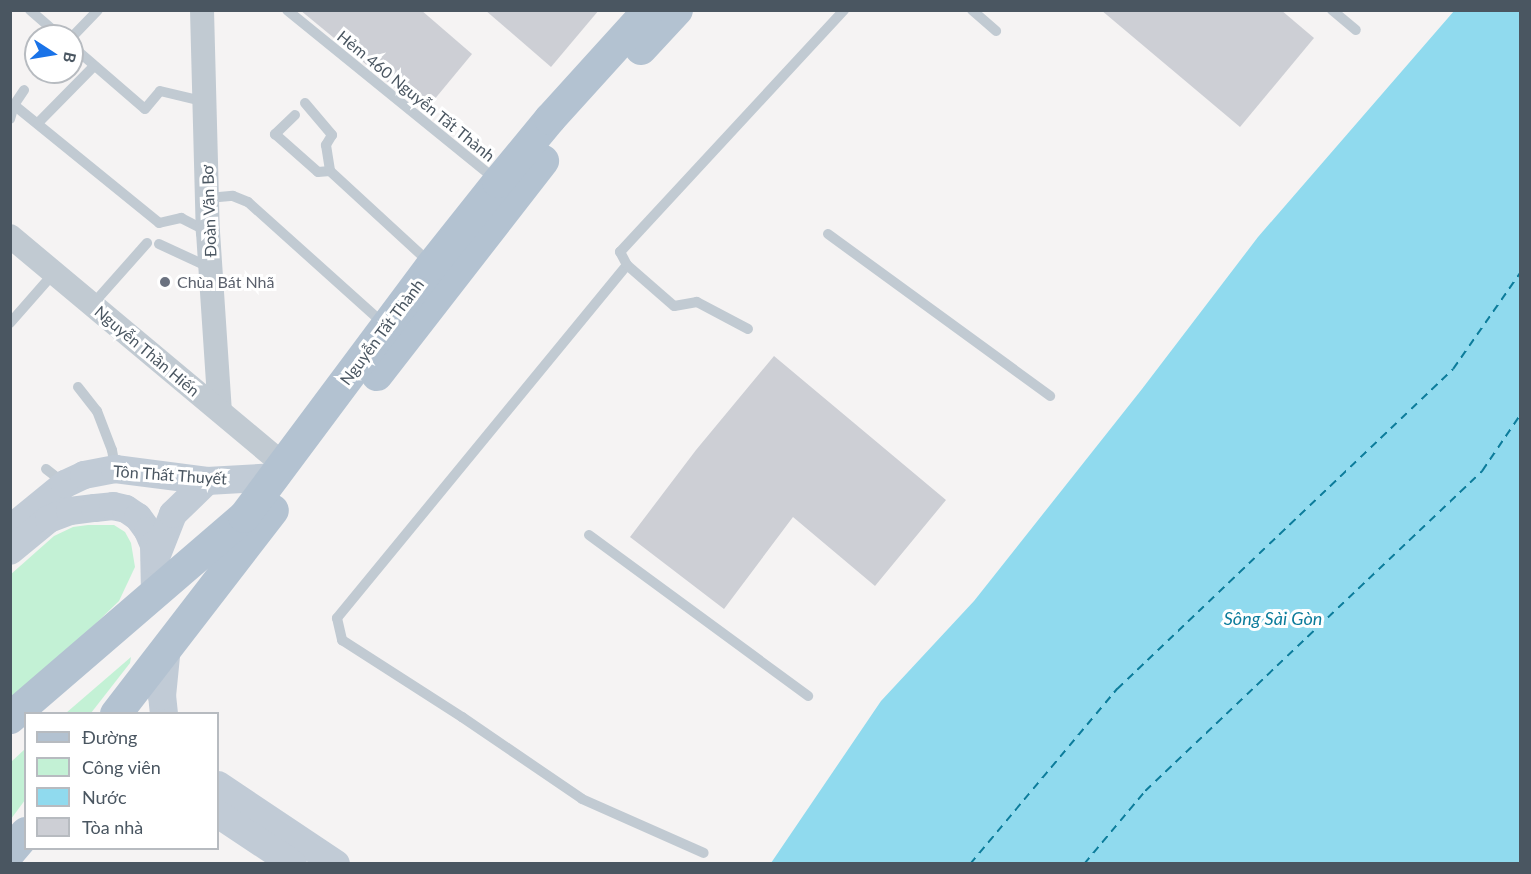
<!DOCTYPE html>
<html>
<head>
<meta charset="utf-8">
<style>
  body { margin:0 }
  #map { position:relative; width:1531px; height:874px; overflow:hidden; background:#f5f3f3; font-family:Lato,sans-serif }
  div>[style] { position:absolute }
  .green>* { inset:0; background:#c3f1d5 }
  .water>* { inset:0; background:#90daee }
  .ferry>* { height:1.5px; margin-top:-0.75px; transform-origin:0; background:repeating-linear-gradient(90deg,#0c7c9b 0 8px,transparent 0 14px) }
  .building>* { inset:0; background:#cdcfd5 }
  .service>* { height:10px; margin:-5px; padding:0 5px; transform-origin:5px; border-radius:5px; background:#c1cad2 }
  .tertiary>* { height:24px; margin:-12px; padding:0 12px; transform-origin:12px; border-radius:12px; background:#c1cad2 }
  .secondary>* { height:28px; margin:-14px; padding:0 14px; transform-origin:14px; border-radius:14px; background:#c1cbd6 }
  .primary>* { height:32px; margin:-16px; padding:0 16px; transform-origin:16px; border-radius:16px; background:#b3c2d1 }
  .dots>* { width:16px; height:16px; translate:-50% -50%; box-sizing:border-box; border:3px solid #fff; border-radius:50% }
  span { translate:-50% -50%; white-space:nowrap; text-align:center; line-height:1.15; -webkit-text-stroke:6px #fff; paint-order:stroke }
  .street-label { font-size:16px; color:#4a5661 }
  .worship-label { font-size:16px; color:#5b616d }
  .left { translate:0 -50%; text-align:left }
  .water-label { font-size:18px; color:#0c7c9b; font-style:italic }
  .frame { position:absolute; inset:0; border:12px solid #4a5661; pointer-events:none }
  .legend { position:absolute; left:24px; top:712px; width:195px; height:138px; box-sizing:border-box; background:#fff; border:2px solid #b7bbc0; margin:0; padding:8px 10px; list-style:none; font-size:18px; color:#4a5661 }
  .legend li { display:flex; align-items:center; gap:12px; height:30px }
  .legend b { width:30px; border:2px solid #b7bbc0 }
  .north { position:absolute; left:24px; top:24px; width:60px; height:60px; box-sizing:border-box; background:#fff; border:2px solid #b7bbc0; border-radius:50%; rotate:102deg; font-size:16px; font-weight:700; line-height:24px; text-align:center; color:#4a5661 }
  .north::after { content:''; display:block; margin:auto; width:21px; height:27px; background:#1a73e8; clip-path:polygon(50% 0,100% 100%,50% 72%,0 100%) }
</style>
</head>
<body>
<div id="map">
  <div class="green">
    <div style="clip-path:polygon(88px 525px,114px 525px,125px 532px,131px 543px,135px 567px,119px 601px,10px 707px,10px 575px,54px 536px,73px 527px)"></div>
    <div style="clip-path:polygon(131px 657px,130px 663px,91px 713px,66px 713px)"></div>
    <div style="clip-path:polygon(25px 749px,25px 800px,11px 819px,11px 762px)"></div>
  </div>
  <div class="water">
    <div style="clip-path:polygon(1454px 11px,1520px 11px,1520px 863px,771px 863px,881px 701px,974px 601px,1142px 389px,1258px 237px)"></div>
  </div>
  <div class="ferry">
    <div style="left:970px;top:864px;width:229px;rotate:-50deg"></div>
    <div style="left:1117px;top:689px;width:464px;rotate:-43.6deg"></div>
    <div style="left:1453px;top:369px;width:117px;rotate:-55.1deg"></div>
    <div style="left:1084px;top:864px;width:95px;rotate:-50.1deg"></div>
    <div style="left:1145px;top:791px;width:465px;rotate:-43.5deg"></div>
    <div style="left:1482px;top:471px;width:68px;rotate:-55.8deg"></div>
  </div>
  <div class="building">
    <div style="clip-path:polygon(300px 10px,421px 10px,472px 54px,424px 112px)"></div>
    <div style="clip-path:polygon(485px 10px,599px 10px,551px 67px)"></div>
    <div style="clip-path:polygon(1101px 10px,1281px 10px,1314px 38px,1240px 127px)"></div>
    <div style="clip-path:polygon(774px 356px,946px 500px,875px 586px,793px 517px,724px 609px,630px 537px,696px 450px)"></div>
  </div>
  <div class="service">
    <div style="left:30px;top:10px;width:40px;rotate:41deg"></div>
    <div style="left:287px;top:10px;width:269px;rotate:39.1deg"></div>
    <div style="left:972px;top:10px;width:32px;rotate:41deg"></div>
    <div style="left:1332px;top:10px;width:31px;rotate:40deg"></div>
    <div style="left:72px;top:37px;width:37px;rotate:-46deg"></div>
    <div style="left:72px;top:46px;width:96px;rotate:40.8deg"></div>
    <div style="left:145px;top:109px;width:23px;rotate:-50deg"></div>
    <div style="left:160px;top:91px;width:47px;rotate:13.4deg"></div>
    <div style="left:35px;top:64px;width:1px;rotate:-45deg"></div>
    <div style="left:305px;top:103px;width:42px;rotate:49.8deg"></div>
    <div style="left:332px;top:135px;width:12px;rotate:121deg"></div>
    <div style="left:326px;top:145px;width:26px;rotate:81deg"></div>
    <div style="left:14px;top:105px;width:187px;rotate:39.1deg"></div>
    <div style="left:159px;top:223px;width:23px;rotate:-13deg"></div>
    <div style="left:181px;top:218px;width:30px;rotate:27deg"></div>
    <div style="left:295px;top:115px;width:28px;rotate:136deg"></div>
    <div style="left:275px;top:134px;width:57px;rotate:41.5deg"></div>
    <div style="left:318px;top:172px;width:12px;rotate:-5deg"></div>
    <div style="left:330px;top:171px;width:136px;rotate:42.6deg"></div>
    <div style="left:10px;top:119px;width:15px;rotate:-74deg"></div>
    <div style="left:14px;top:105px;width:18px;rotate:-56deg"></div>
    <div style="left:38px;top:123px;width:80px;rotate:-45.5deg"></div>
    <div style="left:208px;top:198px;width:25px;rotate:-5deg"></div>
    <div style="left:233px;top:196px;width:16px;rotate:22deg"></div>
    <div style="left:248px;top:202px;width:183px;rotate:41.9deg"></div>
    <div style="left:828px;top:234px;width:275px;rotate:36.1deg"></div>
    <div style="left:159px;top:244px;width:57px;rotate:24.8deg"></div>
    <div style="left:627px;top:265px;width:457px;rotate:129.4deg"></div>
    <div style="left:337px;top:618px;width:23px;rotate:77deg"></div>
    <div style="left:342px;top:640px;width:143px;rotate:32.7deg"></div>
    <div style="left:462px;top:717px;width:145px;rotate:34.3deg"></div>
    <div style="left:582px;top:799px;width:133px;rotate:23.9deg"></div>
    <div style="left:92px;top:305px;width:83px;rotate:-48.4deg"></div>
    <div style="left:10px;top:323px;width:67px;rotate:-48.7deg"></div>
    <div style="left:748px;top:329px;width:58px;rotate:-152.1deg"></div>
    <div style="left:697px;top:302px;width:23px;rotate:170deg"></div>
    <div style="left:674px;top:306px;width:62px;rotate:-138.9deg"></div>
    <div style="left:627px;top:265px;width:15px;rotate:-118deg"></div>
    <div style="left:620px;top:252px;width:330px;rotate:-47.2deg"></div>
    <div style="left:78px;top:387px;width:31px;rotate:52deg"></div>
    <div style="left:97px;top:411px;width:42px;rotate:69deg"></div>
    <div style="left:112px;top:450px;width:17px;rotate:80deg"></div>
    <div style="left:46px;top:469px;width:23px;rotate:38deg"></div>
    <div style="left:589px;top:535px;width:272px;rotate:36.3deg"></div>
  </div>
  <div class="tertiary">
    <div style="left:202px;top:10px;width:222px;rotate:88.5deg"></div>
    <div style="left:208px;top:232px;width:179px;rotate:86.2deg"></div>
    <div style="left:10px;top:236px;width:357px;rotate:39.9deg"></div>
  </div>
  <div class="secondary">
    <div style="left:10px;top:529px;width:71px;rotate:-39.3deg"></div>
    <div style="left:65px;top:484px;width:21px;rotate:-25deg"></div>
    <div style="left:84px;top:475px;width:32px;rotate:-11deg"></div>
    <div style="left:115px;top:469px;width:93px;rotate:7.4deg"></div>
    <div style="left:207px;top:481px;width:69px;rotate:-3.3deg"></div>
    <div style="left:10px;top:551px;width:50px;rotate:-39.4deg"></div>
    <div style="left:49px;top:519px;width:22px;rotate:-21deg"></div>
    <div style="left:70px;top:511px;width:25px;rotate:-7deg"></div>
    <div style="left:95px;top:508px;width:18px;rotate:-6deg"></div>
    <div style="left:113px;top:506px;width:13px;rotate:13deg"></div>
    <div style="left:126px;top:509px;width:14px;rotate:34deg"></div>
    <div style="left:138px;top:517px;width:17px;rotate:54deg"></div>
    <div style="left:148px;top:531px;width:15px;rotate:67deg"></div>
    <div style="left:154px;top:545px;width:47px;rotate:88.8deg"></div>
    <div style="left:155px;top:560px;width:49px;rotate:-68.6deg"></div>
    <div style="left:173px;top:514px;width:47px;rotate:-44.1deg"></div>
    <div style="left:164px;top:714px;width:18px;rotate:-96deg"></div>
    <div style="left:162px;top:696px;width:50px;rotate:-84.3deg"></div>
    <div style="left:218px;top:785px;width:142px;rotate:33.8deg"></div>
    <div style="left:218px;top:814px;width:90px;rotate:33.7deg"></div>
  </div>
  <div class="primary">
    <div style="left:641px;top:49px;width:53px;rotate:-47.3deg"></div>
    <div style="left:377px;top:375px;width:271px;rotate:-52.2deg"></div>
    <div style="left:116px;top:714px;width:257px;rotate:-52.4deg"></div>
    <div style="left:10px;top:718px;width:308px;rotate:-40.7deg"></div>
    <div style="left:244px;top:517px;width:314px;rotate:-53.3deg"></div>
    <div style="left:432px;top:265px;width:106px;rotate:-51.5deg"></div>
    <div style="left:498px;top:182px;width:82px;rotate:-50.5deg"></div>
    <div style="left:550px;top:119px;width:147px;rotate:-47.8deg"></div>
    <div style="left:10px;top:852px;width:25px;rotate:-50deg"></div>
  </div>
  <div class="dots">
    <div style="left:165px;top:282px;background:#6b7280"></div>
  </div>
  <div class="street-label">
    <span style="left:416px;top:96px;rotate:39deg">Hẻm 460 Nguyễn Tất Thành</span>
    <span style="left:209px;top:211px;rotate:-92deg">Đoàn Văn Bơ</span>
    <span style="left:382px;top:332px;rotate:-53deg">Nguyễn Tất Thành</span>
    <span style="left:147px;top:351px;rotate:40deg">Nguyễn Thần Hiến</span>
    <span style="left:170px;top:475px;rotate:4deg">Tôn Thất Thuyết</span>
  </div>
  <div class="worship-label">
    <span class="left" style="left:177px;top:282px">Chùa Bát Nhã</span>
  </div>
  <div class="water-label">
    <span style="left:1273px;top:618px">Sông Sài Gòn</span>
  </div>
  <div class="frame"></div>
  <ul class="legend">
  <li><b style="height:8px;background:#b3c2d1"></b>Đường</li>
  <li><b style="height:16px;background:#c3f1d5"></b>Công viên</li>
  <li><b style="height:16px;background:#90daee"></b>Nước</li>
  <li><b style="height:16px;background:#cdcfd5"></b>Tòa nhà</li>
  </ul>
  <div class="north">B</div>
</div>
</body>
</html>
